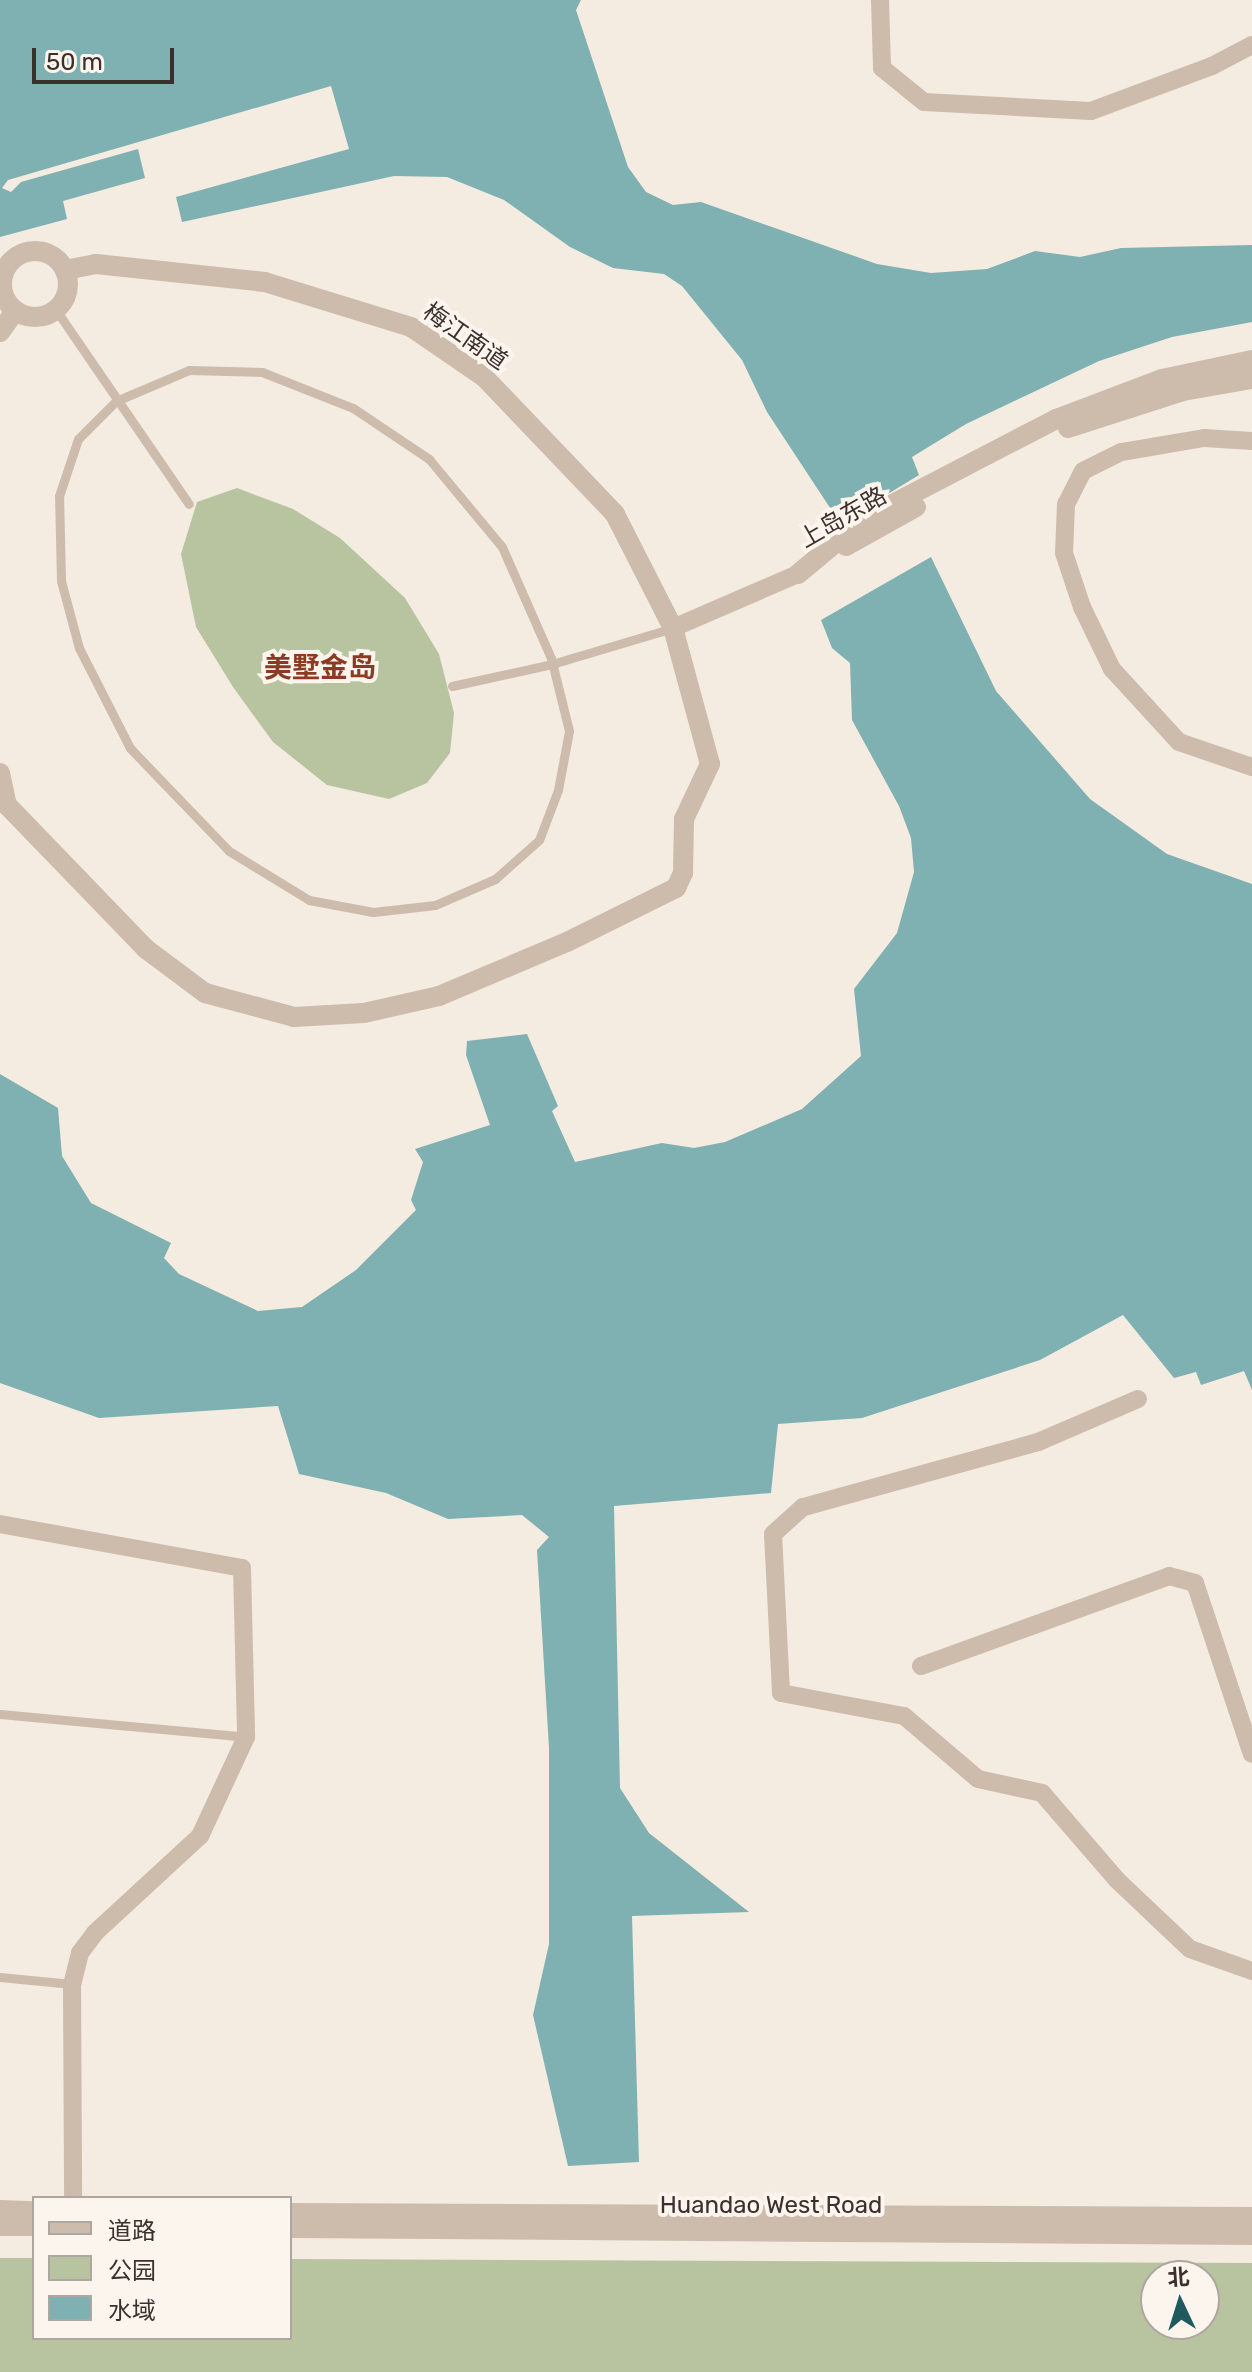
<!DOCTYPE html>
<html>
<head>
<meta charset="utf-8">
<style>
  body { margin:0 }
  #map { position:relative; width:1252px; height:2372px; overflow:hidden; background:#f4ebe1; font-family:Rubik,"Noto Sans SC",sans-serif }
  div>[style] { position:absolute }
  .green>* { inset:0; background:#b8c4a0 }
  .water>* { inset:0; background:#7fb0b2 }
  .service>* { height:9px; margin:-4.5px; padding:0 4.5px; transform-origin:4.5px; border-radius:4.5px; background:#cdbbac }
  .minor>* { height:18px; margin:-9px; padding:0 9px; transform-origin:9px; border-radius:9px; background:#cdbbac }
  .tertiary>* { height:20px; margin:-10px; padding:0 10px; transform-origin:10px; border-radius:10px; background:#cdbbac }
  .tertiary>.ring { margin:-10px; padding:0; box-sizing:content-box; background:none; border:20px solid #cdbbac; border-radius:50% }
  span { translate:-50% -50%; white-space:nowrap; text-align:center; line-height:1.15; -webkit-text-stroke:8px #fbf5ee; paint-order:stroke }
  .street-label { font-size:24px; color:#3b302b }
  .quarter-label { font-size:28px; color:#8c3b22; font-weight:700 }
  .legend { position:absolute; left:32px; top:2196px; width:260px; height:144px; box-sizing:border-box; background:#fbf5ee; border:2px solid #aea6a0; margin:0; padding:10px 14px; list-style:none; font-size:24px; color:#3b302b }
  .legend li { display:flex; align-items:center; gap:16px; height:40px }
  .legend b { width:40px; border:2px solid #aea6a0 }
  .north { position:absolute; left:1140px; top:2260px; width:80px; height:80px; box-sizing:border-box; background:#fbf5ee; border:2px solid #aea6a0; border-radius:50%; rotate:356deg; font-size:22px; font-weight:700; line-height:32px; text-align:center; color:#3b302b }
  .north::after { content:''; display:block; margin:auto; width:28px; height:36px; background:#1f5a5e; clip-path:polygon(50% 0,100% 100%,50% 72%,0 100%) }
  .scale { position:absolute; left:32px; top:48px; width:142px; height:36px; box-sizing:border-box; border:4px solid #3b302b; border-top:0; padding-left:10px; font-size:24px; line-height:28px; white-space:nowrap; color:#3b302b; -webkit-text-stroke:6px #fbf5ee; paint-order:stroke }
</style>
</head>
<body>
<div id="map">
  <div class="green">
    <div style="clip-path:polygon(237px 488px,293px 509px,340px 538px,405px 598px,439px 654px,454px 713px,450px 753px,427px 783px,389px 799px,327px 785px,273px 742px,233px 687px,196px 627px,181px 554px,197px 502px)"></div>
    <div style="clip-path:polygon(evenodd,0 2258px,34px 2258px,34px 2338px,290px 2338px,290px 2259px,1252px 2263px,1252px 2372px,0 2372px,0 2258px,1204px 2276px,1204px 2324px,1156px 2324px,1156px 2276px,1204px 2276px)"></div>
  </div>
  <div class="water">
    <div style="clip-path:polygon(0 0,581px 0,576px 10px,628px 167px,646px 192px,673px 205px,701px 202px,877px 264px,931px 273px,987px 269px,1035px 251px,1080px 257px,1121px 248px,1252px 245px,1252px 322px,1172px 337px,1099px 361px,966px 424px,912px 457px,919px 475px,840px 523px,767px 412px,742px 360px,682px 286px,664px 274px,613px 268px,570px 247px,504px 200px,447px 177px,394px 176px,182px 222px,176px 197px,349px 149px,331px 86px,8px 180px,2px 188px,11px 192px,21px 182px,138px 149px,145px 178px,63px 201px,67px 219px,0 237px)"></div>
    <div style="clip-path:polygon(931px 557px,996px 691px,1090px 799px,1167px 854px,1252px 884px,1252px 1390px,1244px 1371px,1201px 1385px,1196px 1372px,1174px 1378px,1123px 1315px,1040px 1360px,862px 1418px,778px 1424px,771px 1493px,614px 1506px,620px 1788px,649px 1833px,749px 1912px,632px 1916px,639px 2162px,568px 2166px,533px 2015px,549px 1944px,549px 1748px,537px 1550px,549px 1537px,522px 1515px,448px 1519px,386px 1493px,299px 1474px,278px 1406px,99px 1418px,0 1383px,0 1074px,58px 1108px,62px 1156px,91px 1203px,171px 1243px,164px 1258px,179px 1274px,258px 1311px,302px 1307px,356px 1270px,416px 1210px,411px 1200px,423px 1162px,415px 1149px,490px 1125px,466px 1055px,467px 1041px,527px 1034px,558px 1106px,552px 1111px,575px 1162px,662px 1143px,694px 1148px,725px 1142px,802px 1109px,861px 1056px,854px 989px,897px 933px,914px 872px,911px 838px,899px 806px,852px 720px,850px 663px,832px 648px,821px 620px)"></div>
  </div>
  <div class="service">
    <div style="left:56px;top:310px;width:235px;rotate:55.6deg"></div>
    <div style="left:189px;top:370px;width:73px;rotate:1.6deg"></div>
    <div style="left:262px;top:372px;width:98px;rotate:21.6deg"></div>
    <div style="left:353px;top:408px;width:92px;rotate:33.9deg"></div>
    <div style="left:429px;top:459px;width:114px;rotate:50.3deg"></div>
    <div style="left:502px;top:547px;width:121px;rotate:66.2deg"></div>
    <div style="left:551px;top:658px;width:75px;rotate:76.1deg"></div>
    <div style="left:569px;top:731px;width:60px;rotate:100.6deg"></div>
    <div style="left:558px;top:790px;width:53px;rotate:110.8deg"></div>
    <div style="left:539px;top:840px;width:59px;rotate:138.4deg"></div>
    <div style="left:495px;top:879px;width:65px;rotate:156.6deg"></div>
    <div style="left:435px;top:905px;width:62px;rotate:173.6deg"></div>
    <div style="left:373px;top:912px;width:65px;rotate:-169.4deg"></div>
    <div style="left:309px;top:900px;width:94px;rotate:-148.5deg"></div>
    <div style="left:229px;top:851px;width:143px;rotate:-133.9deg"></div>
    <div style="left:130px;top:748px;width:112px;rotate:-117deg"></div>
    <div style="left:79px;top:648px;width:69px;rotate:-105deg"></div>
    <div style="left:61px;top:581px;width:85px;rotate:-91.3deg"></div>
    <div style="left:59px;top:496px;width:60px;rotate:-71.6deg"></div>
    <div style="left:78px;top:439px;width:54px;rotate:-45deg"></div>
    <div style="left:116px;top:401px;width:79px;rotate:-23deg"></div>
    <div style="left:452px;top:686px;width:102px;rotate:-12.4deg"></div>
    <div style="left:552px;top:664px;width:126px;rotate:-16.6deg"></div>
    <div style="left:0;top:1714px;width:247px;rotate:5.3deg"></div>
    <div style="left:0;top:1977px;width:72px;rotate:5.6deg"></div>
  </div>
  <div class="minor">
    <div style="left:880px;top:0;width:68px;rotate:88.3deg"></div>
    <div style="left:882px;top:68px;width:54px;rotate:39deg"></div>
    <div style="left:924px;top:102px;width:167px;rotate:3.1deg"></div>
    <div style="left:1091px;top:111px;width:129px;rotate:-20.4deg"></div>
    <div style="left:1212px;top:66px;width:45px;rotate:-27.7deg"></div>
    <div style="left:1252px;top:441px;width:48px;rotate:-176.4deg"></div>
    <div style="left:1204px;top:438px;width:84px;rotate:170.4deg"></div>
    <div style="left:1121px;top:452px;width:42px;rotate:153.4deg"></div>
    <div style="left:1083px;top:471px;width:37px;rotate:117deg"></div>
    <div style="left:1066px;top:504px;width:49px;rotate:92.3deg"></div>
    <div style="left:1064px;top:553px;width:57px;rotate:71.6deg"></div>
    <div style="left:1082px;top:607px;width:69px;rotate:64.2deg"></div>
    <div style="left:1112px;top:669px;width:99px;rotate:47.5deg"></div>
    <div style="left:1179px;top:742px;width:77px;rotate:18.9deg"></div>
    <div style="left:673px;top:628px;width:136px;rotate:-23.4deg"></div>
    <div style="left:1138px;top:1399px;width:109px;rotate:156.7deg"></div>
    <div style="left:1038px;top:1442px;width:244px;rotate:164.5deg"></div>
    <div style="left:803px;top:1507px;width:40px;rotate:138deg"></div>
    <div style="left:773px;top:1534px;width:159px;rotate:87.1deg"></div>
    <div style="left:781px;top:1693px;width:125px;rotate:10.6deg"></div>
    <div style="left:904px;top:1716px;width:97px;rotate:40.4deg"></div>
    <div style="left:978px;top:1779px;width:66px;rotate:12.3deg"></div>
    <div style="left:1042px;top:1793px;width:115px;rotate:49.2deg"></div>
    <div style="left:1117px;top:1880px;width:100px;rotate:43.4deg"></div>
    <div style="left:1190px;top:1949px;width:66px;rotate:19.5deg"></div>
    <div style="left:0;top:1524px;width:246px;rotate:10.3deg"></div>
    <div style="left:242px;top:1568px;width:169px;rotate:88.6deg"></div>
    <div style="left:246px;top:1737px;width:109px;rotate:114.9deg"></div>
    <div style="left:200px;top:1836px;width:143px;rotate:137.3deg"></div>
    <div style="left:95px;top:1933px;width:25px;rotate:127deg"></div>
    <div style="left:80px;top:1953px;width:32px;rotate:104deg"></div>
    <div style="left:72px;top:1984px;width:214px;rotate:89.7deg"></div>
    <div style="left:921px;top:1666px;width:264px;rotate:-19.9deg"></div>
    <div style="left:1169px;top:1576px;width:27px;rotate:15deg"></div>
    <div style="left:1195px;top:1583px;width:180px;rotate:71.6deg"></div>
  </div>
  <div class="tertiary">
    <div class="ring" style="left:2px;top:251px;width:46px;height:46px"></div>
    <div style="left:0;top:332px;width:26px;rotate:-54deg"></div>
    <div style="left:1068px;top:428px;width:121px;rotate:-17.8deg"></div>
    <div style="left:1183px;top:391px;width:70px;rotate:-9.9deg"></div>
    <div style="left:846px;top:546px;width:80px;rotate:-29.1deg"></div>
    <div style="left:798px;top:574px;width:86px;rotate:-39.8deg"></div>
    <div style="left:864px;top:519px;width:216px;rotate:-27.5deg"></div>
    <div style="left:1056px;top:419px;width:113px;rotate:-20.7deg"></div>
    <div style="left:1162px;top:379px;width:92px;rotate:-11.9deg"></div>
    <div style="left:0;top:773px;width:33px;rotate:78deg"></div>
    <div style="left:7px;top:805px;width:200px;rotate:46deg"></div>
    <div style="left:146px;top:949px;width:74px;rotate:36.7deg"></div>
    <div style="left:205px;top:993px;width:92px;rotate:15.1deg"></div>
    <div style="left:294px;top:1017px;width:70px;rotate:-3.3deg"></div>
    <div style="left:364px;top:1013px;width:77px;rotate:-12.8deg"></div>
    <div style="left:439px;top:996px;width:139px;rotate:-22.9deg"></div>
    <div style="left:567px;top:942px;width:122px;rotate:-26.4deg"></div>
    <div style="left:676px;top:888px;width:17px;rotate:-65deg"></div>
    <div style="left:683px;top:873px;width:54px;rotate:-88.9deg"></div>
    <div style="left:684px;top:819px;width:61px;rotate:-64.7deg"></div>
    <div style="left:710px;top:764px;width:141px;rotate:-105.2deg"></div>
    <div style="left:673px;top:628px;width:128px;rotate:-117deg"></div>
    <div style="left:615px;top:514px;width:190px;rotate:-133.7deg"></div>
    <div style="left:484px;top:377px;width:88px;rotate:-145.6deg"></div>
    <div style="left:411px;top:327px;width:153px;rotate:-162.9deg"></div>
    <div style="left:265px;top:282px;width:170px;rotate:-173.9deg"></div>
    <div style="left:96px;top:264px;width:32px;rotate:169deg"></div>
    <div style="left:0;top:2210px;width:34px;rotate:2deg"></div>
    <div style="left:290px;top:2213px;width:962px;rotate:0.24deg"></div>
    <div style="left:0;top:2226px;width:34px"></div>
    <div style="left:290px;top:2228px;width:962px;rotate:0.42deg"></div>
  </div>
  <div class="street-label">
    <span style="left:465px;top:337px;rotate:35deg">梅江南道</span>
    <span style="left:843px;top:518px;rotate:-30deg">上岛东路</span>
    <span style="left:771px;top:2206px">Huandao West Road</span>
  </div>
  <div class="quarter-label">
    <span style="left:320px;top:668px">美墅金岛</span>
  </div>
  <ul class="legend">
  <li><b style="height:10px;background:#cdbbac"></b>道路</li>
  <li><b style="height:22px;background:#b8c4a0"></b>公园</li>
  <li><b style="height:22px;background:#7fb0b2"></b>水域</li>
  </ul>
  <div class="north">北</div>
  <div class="scale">50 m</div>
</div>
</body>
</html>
